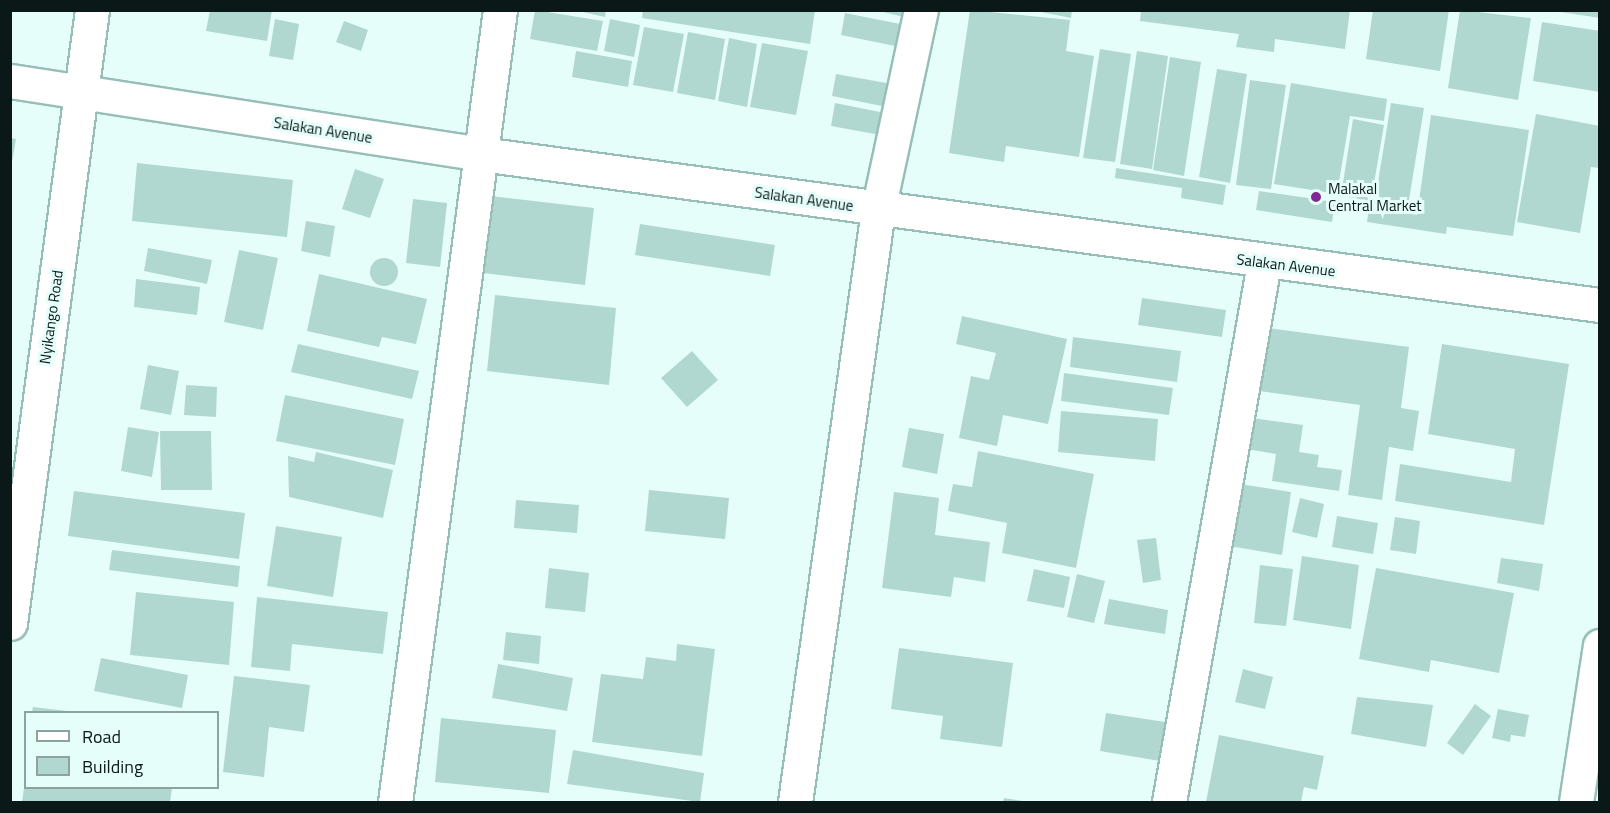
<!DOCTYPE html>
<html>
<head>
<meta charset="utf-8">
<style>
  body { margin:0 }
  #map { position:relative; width:1610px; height:813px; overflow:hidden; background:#e6fefa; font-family:"Titillium Web",sans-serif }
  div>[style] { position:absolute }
  .building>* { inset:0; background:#b0d8d0 }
  .round { border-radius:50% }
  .roads { filter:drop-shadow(2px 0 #97beb7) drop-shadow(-2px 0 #97beb7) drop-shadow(0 2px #97beb7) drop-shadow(0 -2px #97beb7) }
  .minor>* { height:33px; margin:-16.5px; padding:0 16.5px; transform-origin:16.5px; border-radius:16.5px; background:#fff }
  .dots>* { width:16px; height:16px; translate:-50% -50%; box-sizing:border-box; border:3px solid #e6fefa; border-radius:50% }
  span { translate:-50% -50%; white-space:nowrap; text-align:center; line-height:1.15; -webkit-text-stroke:6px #e6fefa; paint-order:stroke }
  .street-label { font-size:15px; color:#0a1917 }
  .poi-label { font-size:15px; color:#0a1917 }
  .left { translate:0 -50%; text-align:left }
  .frame { position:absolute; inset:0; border:12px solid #0a1917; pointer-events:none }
  .legend { position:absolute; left:24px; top:711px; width:195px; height:78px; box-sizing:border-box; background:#e6fefa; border:2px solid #8ea29f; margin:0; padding:8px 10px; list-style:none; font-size:18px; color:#0a1917 }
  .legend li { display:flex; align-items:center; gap:12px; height:30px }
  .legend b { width:30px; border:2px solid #8ea29f }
</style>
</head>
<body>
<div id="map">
  <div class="building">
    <div style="clip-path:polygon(210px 10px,272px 10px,267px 41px,206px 31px)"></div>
    <div style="clip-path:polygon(535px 10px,603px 21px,597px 51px,530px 39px)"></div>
    <div style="clip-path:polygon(574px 10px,606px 10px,605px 17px)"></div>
    <div style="clip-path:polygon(643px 10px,815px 10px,810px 44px,642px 18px)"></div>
    <div style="clip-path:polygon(875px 10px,910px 10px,908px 18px)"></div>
    <div style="clip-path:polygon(970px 10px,1070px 20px,1066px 51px,1094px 56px,1079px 157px,1006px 146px,1004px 162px,949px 153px)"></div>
    <div style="clip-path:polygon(1031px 10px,1072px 10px,1071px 18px)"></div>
    <div style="clip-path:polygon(1141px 10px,1350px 10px,1345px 49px,1275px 39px,1274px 52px,1236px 47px,1239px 34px,1140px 21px)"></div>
    <div style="clip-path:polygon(1373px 10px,1449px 10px,1440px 71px,1366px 59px)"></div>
    <div style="clip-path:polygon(1460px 10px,1531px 18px,1518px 100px,1448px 88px)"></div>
    <div style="clip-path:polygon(1561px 10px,1600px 10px,1600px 18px,1561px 12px)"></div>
    <div style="clip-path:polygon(845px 13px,915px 27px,910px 49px,841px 35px)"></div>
    <div style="clip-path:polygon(275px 19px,299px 24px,293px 60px,269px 56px)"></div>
    <div style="clip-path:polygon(610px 19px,640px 25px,634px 57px,604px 51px)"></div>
    <div style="clip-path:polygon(344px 21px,368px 30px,361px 51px,336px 42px)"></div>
    <div style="clip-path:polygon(1542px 22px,1600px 31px,1600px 92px,1533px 81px)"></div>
    <div style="clip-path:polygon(644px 27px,684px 34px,673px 92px,633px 85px)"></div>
    <div style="clip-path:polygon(688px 32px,725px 39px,715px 100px,677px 93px)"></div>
    <div style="clip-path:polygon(729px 38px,757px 44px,747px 107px,718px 101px)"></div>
    <div style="clip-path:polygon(762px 43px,808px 51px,796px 115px,750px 107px)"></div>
    <div style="clip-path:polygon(1100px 49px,1131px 54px,1115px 162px,1083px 158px)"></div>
    <div style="clip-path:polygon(576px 51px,632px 61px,628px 87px,572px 77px)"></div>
    <div style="clip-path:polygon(1137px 51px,1168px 56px,1152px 169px,1120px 164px)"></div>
    <div style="clip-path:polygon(1170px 57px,1201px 62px,1184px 176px,1153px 170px)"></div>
    <div style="clip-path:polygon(1217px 69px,1247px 74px,1230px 183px,1199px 177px)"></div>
    <div style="clip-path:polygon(836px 74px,892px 84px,887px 107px,832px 96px)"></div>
    <div style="clip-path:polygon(1250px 80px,1286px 85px,1271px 189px,1236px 185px)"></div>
    <div style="clip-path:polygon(1291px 83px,1387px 99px,1384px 121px,1350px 116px,1337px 194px,1274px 184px)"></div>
    <div style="clip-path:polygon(835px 103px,890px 114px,886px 136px,831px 126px)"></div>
    <div style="clip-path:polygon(1391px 103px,1424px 108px,1407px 212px,1374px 206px)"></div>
    <div style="clip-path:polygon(1536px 114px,1600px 126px,1600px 168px,1591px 167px,1580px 233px,1517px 222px)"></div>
    <div style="clip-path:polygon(1431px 115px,1529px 130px,1513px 236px,1447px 227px,1446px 234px,1367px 222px,1369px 207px,1417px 215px)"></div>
    <div style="clip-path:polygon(1353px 119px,1384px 125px,1371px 201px,1341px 196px)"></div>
    <div style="clip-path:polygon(10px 138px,16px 139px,12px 162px,10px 162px)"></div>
    <div style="clip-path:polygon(137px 163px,293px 180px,287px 237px,132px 221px)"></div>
    <div style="clip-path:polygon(1116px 168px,1226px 185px,1223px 205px,1181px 198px,1182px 188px,1115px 178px)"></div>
    <div style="clip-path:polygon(355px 169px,384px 179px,370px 218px,342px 209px)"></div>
    <div style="clip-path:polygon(1259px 191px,1335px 202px,1332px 222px,1256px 210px)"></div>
    <div style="clip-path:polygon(483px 195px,594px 208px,585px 285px,475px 272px)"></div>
    <div style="clip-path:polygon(413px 199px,447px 203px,440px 267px,406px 263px)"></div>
    <div style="clip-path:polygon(306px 221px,335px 226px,330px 257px,301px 251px)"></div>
    <div style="clip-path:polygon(640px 224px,775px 245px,770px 276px,635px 255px)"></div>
    <div style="clip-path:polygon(148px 248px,212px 260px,207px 284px,144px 271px)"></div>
    <div style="clip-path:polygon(239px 250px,278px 258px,263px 330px,224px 322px)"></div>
    <div class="round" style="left:370px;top:258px;width:28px;height:28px"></div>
    <div style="clip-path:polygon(319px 274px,427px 299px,416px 344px,382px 337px,379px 347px,307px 331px)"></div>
    <div style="clip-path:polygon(136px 279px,200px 287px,197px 315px,134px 307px)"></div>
    <div style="clip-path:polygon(495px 295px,616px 308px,609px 385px,487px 371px)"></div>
    <div style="clip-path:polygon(1142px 298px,1226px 310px,1222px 337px,1138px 325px)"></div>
    <div style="clip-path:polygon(962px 316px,1067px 339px,1048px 424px,1003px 415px,997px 446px,959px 438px,971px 376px,989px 380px,996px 353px,956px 344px)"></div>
    <div style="clip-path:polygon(1260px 327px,1409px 347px,1401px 408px,1419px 411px,1413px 451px,1389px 447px,1382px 500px,1348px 495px,1360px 405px,1252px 390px)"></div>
    <div style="clip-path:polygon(1073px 337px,1181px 351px,1177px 382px,1070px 367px)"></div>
    <div style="clip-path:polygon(298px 344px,419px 371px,412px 399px,291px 372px)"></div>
    <div style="clip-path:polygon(1442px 344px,1569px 364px,1544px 525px,1395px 501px,1400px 464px,1511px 482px,1515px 449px,1428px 434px)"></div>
    <div style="clip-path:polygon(692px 351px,718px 380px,687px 407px,661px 378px)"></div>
    <div style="clip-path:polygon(148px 365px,179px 371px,171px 415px,140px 409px)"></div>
    <div style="clip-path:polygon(1064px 373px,1173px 388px,1169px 415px,1061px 401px)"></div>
    <div style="clip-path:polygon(186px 385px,217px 387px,216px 417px,184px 415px)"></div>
    <div style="clip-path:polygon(285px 395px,404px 419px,395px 465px,276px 441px)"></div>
    <div style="clip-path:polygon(1061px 411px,1158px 419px,1155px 461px,1058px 452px)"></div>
    <div style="clip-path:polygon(1245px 417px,1303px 425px,1299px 452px,1319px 455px,1317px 467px,1342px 470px,1339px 491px,1272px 481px,1276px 454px,1240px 448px)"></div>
    <div style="clip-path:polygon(128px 427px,159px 432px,152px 477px,121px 471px)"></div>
    <div style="clip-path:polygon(909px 428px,944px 434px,937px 474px,902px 467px)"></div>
    <div style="clip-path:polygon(160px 431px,211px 431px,212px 490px,161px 490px)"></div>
    <div style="clip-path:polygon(978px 451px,1094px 474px,1076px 568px,1002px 553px,1007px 523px,948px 511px,953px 484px,972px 487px)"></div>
    <div style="clip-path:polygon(316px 452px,393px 470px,383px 518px,289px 497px,288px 456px,314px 462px)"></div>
    <div style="clip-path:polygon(1227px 482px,1291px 492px,1282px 555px,1218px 544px)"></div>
    <div style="clip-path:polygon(649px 490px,729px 498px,725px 539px,645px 531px)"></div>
    <div style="clip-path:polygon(74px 491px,245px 513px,239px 559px,68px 536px)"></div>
    <div style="clip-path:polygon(894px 492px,939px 498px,935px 535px,990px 542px,985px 582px,954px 577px,951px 597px,882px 588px)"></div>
    <div style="clip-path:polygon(1300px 498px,1324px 504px,1317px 538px,1292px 532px)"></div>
    <div style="clip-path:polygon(516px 500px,579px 505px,577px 533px,514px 528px)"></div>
    <div style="clip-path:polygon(1337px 516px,1378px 523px,1373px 554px,1332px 547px)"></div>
    <div style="clip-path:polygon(1395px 517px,1420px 521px,1416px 554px,1390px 550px)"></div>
    <div style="clip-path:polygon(276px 526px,342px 537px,333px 597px,267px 586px)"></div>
    <div style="clip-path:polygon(1156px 538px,1161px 580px,1143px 583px,1137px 540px)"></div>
    <div style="clip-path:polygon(112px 550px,240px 566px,238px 587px,109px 570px)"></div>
    <div style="clip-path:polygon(1302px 556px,1359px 565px,1351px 629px,1293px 620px)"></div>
    <div style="clip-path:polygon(1501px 558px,1543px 564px,1539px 591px,1497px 583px)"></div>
    <div style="clip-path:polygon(1260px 565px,1293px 569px,1286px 626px,1254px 623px)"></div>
    <div style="clip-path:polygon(549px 568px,589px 573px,585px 612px,545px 608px)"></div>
    <div style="clip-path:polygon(1376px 568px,1514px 593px,1499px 673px,1431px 660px,1429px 672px,1359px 659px)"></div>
    <div style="clip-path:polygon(1034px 569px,1070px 577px,1064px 608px,1027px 601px)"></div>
    <div style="clip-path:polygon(1077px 574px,1105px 581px,1094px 623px,1067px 617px)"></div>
    <div style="clip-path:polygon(136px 592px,234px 602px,229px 665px,130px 655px)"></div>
    <div style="clip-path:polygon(257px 597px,388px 612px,383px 654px,292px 644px,290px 671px,251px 667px)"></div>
    <div style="clip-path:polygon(1109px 599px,1168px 610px,1165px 634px,1104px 624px)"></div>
    <div style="clip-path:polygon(506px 632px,541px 636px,539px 664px,503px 660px)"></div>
    <div style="clip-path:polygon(677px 644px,715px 649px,702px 756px,592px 742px,601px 674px,643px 679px,646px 657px,676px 661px)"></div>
    <div style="clip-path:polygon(899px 648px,1013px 663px,1002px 747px,940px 739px,943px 716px,891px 709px)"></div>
    <div style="clip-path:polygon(101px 658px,188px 675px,182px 708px,94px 691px)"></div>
    <div style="clip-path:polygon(498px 664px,573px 678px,567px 711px,492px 698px)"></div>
    <div style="clip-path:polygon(1243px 669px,1273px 677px,1265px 709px,1235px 702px)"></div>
    <div style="clip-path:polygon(234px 676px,310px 685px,304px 732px,269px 727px,264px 777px,223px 772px)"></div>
    <div style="clip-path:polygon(1357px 697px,1433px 705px,1426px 747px,1351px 734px)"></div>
    <div style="clip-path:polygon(1475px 704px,1491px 716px,1463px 755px,1447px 743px)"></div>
    <div style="clip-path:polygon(33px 707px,67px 711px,67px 712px,32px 712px)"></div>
    <div style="clip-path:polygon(1498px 709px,1529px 715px,1525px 737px,1511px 735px,1510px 742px,1492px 738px)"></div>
    <div style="clip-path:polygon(1106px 713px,1165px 722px,1160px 761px,1100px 751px)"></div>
    <div style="clip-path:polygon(441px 718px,556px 730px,549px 793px,435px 782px)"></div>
    <div style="clip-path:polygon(1219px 735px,1324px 756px,1317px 790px,1304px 787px,1301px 802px,1206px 802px)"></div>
    <div style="clip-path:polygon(573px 750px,704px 773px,700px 802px,567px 784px)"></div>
    <div style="clip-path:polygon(24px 788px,172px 788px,170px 802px,22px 802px)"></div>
    <div style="clip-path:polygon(1004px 798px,1023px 801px,1023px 802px,1003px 802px)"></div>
  </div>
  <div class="roads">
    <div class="minor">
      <div style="left:10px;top:81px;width:477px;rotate:8.8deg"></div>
      <div style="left:481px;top:154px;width:1129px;rotate:7.69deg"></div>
      <div style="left:10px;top:623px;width:618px;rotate:-82.38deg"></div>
      <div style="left:395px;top:802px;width:799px;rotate:-82.45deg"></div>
      <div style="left:795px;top:802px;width:598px;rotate:-82.02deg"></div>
      <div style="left:878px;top:210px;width:205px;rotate:-77.9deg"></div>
      <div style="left:1169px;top:802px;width:547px;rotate:-80deg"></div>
      <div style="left:1576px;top:802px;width:158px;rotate:-81.3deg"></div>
    </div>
  </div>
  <div class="dots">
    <div style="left:1316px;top:197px;background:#802896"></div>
  </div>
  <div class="street-label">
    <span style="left:323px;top:130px;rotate:9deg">Salakan Avenue</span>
    <span style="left:804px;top:199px;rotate:8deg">Salakan Avenue</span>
    <span style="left:1286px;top:265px;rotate:7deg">Salakan Avenue</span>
    <span style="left:51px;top:317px;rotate:-82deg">Nyikango Road</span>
  </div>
  <div class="poi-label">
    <span class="left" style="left:1328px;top:197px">Malakal<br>Central Market</span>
  </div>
  <div class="frame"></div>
  <ul class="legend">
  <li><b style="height:8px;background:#fff"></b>Road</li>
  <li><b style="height:16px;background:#b0d8d0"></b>Building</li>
  </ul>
</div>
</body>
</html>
